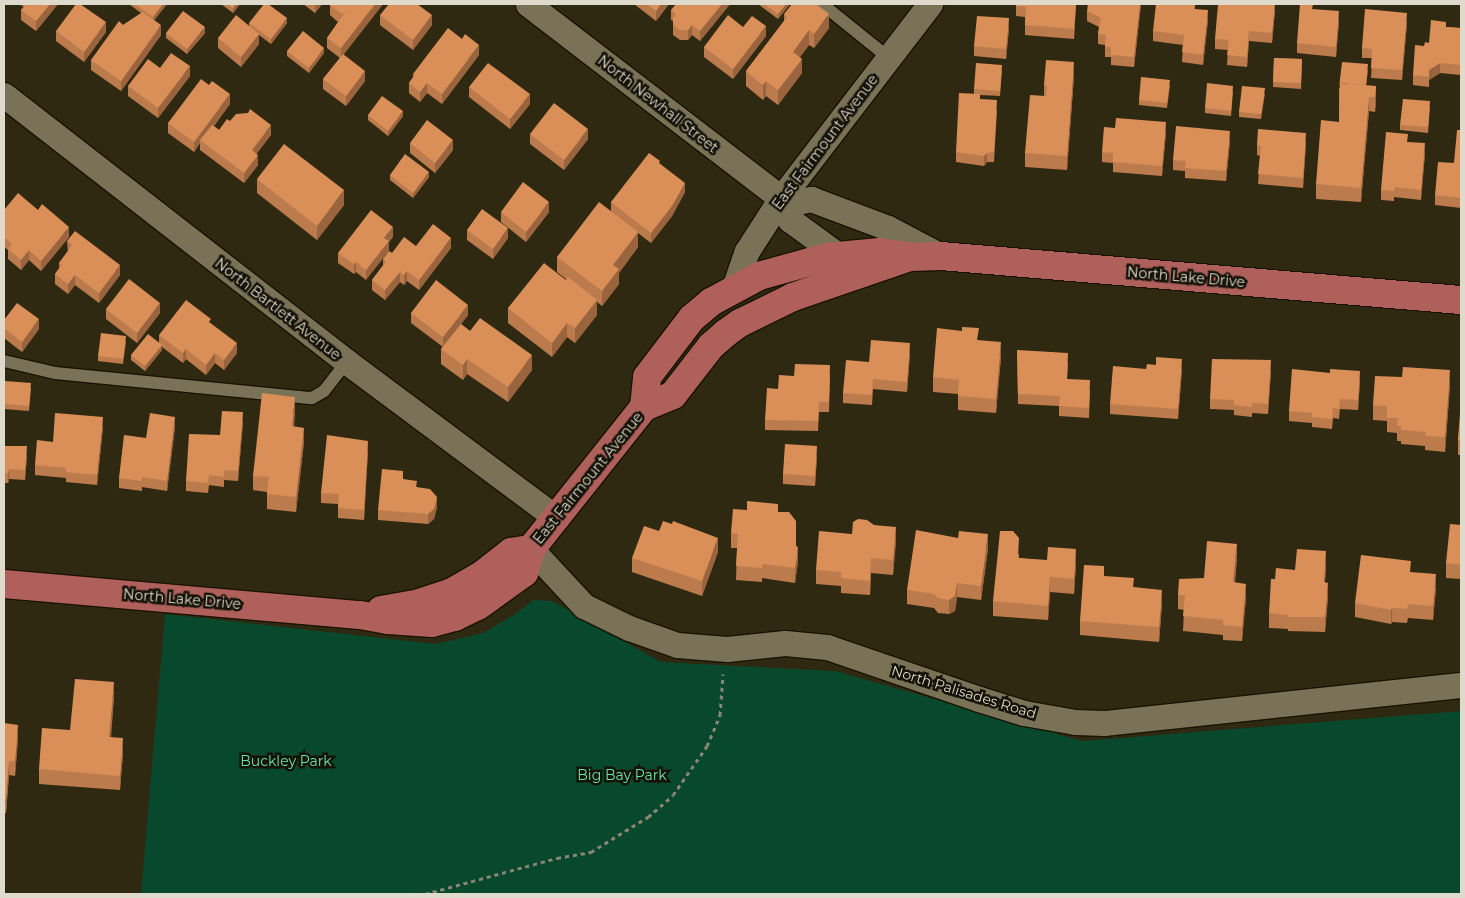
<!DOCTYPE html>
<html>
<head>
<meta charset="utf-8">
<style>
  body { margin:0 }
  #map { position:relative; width:1465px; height:898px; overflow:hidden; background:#302911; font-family:Montserrat,sans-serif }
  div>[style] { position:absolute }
  .green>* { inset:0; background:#08482c }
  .path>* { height:3px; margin-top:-1.5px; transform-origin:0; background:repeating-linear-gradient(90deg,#8b8673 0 4px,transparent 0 8px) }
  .roads { filter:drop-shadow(1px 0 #181200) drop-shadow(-1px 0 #181200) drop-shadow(0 1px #181200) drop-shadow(0 -1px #181200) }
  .lane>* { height:12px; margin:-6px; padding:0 6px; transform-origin:6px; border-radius:6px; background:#7a7257 }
  .street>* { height:25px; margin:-12.5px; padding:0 12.5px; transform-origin:12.5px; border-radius:12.5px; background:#7a7257 }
  .primary>* { height:28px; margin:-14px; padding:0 14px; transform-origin:14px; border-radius:14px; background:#b0605b }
  .wall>* { inset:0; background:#bb7b4d }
  .shaded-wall>* { inset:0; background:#99643e }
  .building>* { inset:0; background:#da8f59 }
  span { translate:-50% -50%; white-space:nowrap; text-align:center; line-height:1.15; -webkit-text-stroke:5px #151208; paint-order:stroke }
  .street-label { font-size:14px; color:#dedacc }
  .park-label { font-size:14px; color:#69e6a7 }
  .frame { position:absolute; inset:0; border:5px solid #dedacc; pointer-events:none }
</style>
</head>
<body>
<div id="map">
  <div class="green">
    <div style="clip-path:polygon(533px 600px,552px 601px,661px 662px,835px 671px,1082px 741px,1461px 711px,1461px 894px,141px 894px,165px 614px,436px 644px,483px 633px,517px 613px)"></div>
  </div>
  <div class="path">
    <div style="left:425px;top:894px;width:137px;rotate:-15.3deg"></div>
    <div style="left:557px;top:858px;width:35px;rotate:-10deg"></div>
    <div style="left:591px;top:852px;width:67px;rotate:-31.6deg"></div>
    <div style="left:648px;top:817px;width:33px;rotate:-41deg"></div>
    <div style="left:673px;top:795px;width:60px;rotate:-55.2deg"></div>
    <div style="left:707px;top:746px;width:34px;rotate:-67deg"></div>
    <div style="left:720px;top:715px;width:41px;rotate:-85.8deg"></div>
  </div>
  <div class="roads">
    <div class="lane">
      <div style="left:822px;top:4px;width:86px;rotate:38.9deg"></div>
      <div style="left:4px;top:361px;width:52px;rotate:13.2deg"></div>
      <div style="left:55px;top:373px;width:258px;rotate:5.6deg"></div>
      <div style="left:312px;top:398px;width:14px;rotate:-30deg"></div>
      <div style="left:324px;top:391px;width:37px;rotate:-52deg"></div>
    </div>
    <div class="street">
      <div style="left:528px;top:4px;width:329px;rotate:37.5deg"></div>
      <div style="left:789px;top:204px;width:23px;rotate:-13deg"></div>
      <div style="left:811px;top:199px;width:82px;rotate:20.6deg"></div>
      <div style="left:888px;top:228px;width:60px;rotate:27.8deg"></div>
      <div style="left:4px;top:95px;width:435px;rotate:37.9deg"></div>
      <div style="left:347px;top:362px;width:261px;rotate:36.7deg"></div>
      <div style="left:789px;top:204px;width:16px;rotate:86deg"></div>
      <div style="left:790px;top:220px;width:73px;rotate:36.1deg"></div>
      <div style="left:734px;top:288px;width:39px;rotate:-71deg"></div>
      <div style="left:747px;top:251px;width:63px;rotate:-57.3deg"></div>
      <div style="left:781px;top:198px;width:245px;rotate:-52.5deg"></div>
      <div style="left:531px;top:549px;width:78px;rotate:47.1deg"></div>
      <div style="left:584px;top:606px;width:50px;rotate:26.1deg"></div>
      <div style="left:629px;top:628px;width:51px;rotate:19.5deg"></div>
      <div style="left:677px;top:645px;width:50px;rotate:4.6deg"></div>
      <div style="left:727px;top:649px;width:58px;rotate:-5.9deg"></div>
      <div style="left:785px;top:643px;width:42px;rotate:5.4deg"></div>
      <div style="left:827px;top:647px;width:161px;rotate:18.9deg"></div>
      <div style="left:979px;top:699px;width:47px;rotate:17.3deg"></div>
      <div style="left:1024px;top:713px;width:52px;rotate:10deg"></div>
      <div style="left:1075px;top:722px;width:29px;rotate:2deg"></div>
      <div style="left:1104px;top:723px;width:359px;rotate:-6.1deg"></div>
    </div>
    <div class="primary">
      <div style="left:644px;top:407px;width:30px;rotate:-84deg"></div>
      <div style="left:647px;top:377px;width:74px;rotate:-52.7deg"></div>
      <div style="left:692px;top:318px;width:25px;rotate:-40deg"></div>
      <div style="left:711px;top:302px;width:55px;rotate:-28.4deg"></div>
      <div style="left:759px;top:276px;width:71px;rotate:-15.6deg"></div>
      <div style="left:827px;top:257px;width:53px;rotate:-5.4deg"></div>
      <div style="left:880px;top:252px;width:30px;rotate:9deg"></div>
      <div style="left:910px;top:257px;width:31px;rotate:-2deg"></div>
      <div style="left:941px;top:256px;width:522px;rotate:4.84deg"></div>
      <div style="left:4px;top:584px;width:357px;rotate:5deg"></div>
      <div style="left:360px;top:615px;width:28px;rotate:10deg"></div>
      <div style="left:388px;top:620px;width:44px;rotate:3.9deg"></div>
      <div style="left:432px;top:623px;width:24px;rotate:-15deg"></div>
      <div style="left:455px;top:617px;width:25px;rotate:-26deg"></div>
      <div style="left:478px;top:606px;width:57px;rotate:-35.7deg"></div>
      <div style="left:524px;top:573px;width:25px;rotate:-74deg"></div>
      <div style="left:531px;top:549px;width:181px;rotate:-51.5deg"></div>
      <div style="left:644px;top:407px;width:31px;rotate:-22deg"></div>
      <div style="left:673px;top:395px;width:62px;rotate:-52.2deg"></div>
      <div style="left:711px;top:346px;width:20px;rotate:-41deg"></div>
      <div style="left:726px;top:333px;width:17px;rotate:-36deg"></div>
      <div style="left:740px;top:323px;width:59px;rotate:-26.1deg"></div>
      <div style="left:793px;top:297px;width:124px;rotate:-18.9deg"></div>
      <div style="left:381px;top:610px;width:39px;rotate:-10deg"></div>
      <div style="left:419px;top:603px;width:35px;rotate:-18deg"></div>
      <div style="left:452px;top:592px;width:36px;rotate:-30deg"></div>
      <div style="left:483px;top:574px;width:36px;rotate:-38deg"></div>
      <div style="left:511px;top:552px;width:20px;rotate:-9deg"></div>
    </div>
  </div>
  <div class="wall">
    <div style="clip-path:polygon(19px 4px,58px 4px,36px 31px,21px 20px,21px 10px,24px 7px)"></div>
    <div style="clip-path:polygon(129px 4px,167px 4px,154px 20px,161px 35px,121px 91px,91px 70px,91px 60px,123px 25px,141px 13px)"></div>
    <div style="clip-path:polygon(221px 4px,240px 4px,233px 13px)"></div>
    <div style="clip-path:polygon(303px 4px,322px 4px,315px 13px)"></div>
    <div style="clip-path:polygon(331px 4px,383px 4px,343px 55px,365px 81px,346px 106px,323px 89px,323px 79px,340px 58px,327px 48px,327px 38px,338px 22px,330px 15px,330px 5px)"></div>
    <div style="clip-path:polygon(634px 4px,669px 4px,656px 21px)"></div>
    <div style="clip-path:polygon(730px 4px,700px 41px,692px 35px,688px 40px,680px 40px,673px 35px,673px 21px,671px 20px,671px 10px)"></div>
    <div style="clip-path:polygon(758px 4px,790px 4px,778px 19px)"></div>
    <div style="clip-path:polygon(1016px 4px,1076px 4px,1074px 39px,1025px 35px,1025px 17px,1016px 16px)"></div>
    <div style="clip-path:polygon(1141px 4px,1134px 67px,1111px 65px,1111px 57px,1105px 57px,1105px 45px,1098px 44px,1098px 34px,1099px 27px,1087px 21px,1087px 11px)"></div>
    <div style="clip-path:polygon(1195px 4px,1195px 9px,1208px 20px,1203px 65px,1182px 62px,1183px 45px,1153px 41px,1153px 31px)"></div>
    <div style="clip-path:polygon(1275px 10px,1272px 43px,1249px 41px,1247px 67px,1227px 65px,1228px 50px,1215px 49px,1215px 39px)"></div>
    <div style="clip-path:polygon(784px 14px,829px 28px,814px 48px,809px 45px,800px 57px,802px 73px,778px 105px,766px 96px,763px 100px,746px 86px,746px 71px,784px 21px)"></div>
    <div style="clip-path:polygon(380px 15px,432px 25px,413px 50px,380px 25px)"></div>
    <div style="clip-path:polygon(1339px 21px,1336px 57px,1297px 53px,1297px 43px)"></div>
    <div style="clip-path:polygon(249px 23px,287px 23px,271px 44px,259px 35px,259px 44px,241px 67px,218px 48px,218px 38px,249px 26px)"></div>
    <div style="clip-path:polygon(1407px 23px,1402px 80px,1371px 78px,1372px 58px,1362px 58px,1362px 48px)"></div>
    <div style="clip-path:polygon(743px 27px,766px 36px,733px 79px,704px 57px,704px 47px)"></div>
    <div style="clip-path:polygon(1446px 27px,1461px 28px,1461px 75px,1440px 73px,1429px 80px,1429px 87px,1413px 85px,1413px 75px,1429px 43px)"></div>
    <div style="clip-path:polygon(1009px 28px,1006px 59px,974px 56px,974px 46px)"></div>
    <div style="clip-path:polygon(56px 31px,106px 32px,84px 62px,56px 41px)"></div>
    <div style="clip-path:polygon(166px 33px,205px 33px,187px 54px,166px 38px)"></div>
    <div style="clip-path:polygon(287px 51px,324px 53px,309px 73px,287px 56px)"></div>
    <div style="clip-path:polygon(479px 55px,442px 104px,427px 93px,420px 102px,409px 93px,409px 83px,413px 77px,413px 74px)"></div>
    <div style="clip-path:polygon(1274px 58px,1302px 59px,1301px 89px,1273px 87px)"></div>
    <div style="clip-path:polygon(160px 68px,190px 76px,158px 118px,128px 96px,128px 86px)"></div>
    <div style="clip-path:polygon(1002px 70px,1000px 96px,980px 95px,980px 99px,997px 110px,994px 162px,987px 162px,984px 166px,956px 162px,956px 152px,974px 94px,974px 89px)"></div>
    <div style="clip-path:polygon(1368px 70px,1366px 86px,1376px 86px,1376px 101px,1375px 112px,1369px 111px,1361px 202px,1316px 199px,1316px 184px,1339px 122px,1339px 88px)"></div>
    <div style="clip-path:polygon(1074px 76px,1067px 170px,1025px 167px,1025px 153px,1044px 96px,1044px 85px)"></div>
    <div style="clip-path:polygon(1170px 85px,1167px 108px,1139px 105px,1139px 100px)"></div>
    <div style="clip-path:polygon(469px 87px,530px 104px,510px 129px,469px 97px)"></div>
    <div style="clip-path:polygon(1233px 91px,1231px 116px,1205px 113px,1205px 108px)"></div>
    <div style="clip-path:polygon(1265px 93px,1261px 119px,1239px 117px,1239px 112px)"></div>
    <div style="clip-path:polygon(230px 104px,214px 126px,219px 130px,230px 121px,271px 135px,256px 153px,258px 165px,244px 183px,200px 150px,200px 143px,194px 152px,168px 133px,168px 123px)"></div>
    <div style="clip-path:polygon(1430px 106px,1428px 133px,1400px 130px,1400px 125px)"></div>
    <div style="clip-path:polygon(368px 115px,403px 116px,388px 136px,368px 120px)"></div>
    <div style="clip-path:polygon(1461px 130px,1461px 208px,1435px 205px,1435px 195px,1454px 163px)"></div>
    <div style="clip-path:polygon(1166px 132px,1162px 176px,1113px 172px,1113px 163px,1102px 162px,1102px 152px)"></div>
    <div style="clip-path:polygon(530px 134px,588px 139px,564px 170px,530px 144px)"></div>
    <div style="clip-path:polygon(1230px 141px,1226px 181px,1185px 178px,1185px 171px,1173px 170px,1173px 160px)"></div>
    <div style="clip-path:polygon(1408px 142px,1425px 153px,1421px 200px,1394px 197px,1394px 201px,1381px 200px,1381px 190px)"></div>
    <div style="clip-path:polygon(410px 143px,453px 150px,435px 173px,410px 153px)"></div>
    <div style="clip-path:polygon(1306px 143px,1303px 188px,1258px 184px,1260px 156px,1257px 155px,1257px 145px)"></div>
    <div style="clip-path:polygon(660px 164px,685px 192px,672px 216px,651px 243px,638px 233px,638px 247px,619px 273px,619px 284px,602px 306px,597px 302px,597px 315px,575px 343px,567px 337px,552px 357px,508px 323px,508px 308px,566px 280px,566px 279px,557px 272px,557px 257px,611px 212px,611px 202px)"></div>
    <div style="clip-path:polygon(390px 175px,429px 177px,413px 198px,390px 180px)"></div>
    <div style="clip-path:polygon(257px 179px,344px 205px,317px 240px,257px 193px)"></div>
    <div style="clip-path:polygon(4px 210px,69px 237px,41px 271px,29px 260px,21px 270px,8px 259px,8px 250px,4px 247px)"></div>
    <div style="clip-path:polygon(501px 212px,549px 212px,526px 242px,501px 222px)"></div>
    <div style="clip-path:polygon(467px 230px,508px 238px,493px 259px,467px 240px)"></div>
    <div style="clip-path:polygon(393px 237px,389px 242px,366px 280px,356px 272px,354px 274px,338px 263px,338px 253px)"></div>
    <div style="clip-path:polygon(67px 241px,120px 275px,99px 303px,75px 285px,68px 294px,55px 284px,55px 274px,59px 268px,59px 263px,68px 252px)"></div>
    <div style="clip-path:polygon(416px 246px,451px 248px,419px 290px,407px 281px,404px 285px,400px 282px,385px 300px,372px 290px,372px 280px,383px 265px,383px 259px,392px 253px)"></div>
    <div style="clip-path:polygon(106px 309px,160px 313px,137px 343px,106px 319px)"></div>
    <div style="clip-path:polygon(411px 313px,468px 315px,461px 324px,470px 331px,532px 370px,508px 402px,467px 374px,463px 380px,441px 364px,441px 349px,443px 347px,411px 323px)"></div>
    <div style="clip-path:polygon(4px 320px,39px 329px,22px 352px,4px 338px)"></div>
    <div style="clip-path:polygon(211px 324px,237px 353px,224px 370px,215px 363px,206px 375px,186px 359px,183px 363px,162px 347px,162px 350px,145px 371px,131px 360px,131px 355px,159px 343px,159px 335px)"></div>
    <div style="clip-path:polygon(979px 340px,1001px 357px,996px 413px,958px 410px,958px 394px,933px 392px,933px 377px)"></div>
    <div style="clip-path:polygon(126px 341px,123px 364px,98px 361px,98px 356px)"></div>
    <div style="clip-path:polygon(1017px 350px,1068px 363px,1067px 379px,1090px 390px,1089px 418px,1059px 416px,1059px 406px,1018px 404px)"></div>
    <div style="clip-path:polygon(910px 353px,907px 392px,873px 389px,872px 405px,843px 403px,843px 393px,869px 362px)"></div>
    <div style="clip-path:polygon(1146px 369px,1182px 369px,1178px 419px,1110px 414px,1110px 404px)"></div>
    <div style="clip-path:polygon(1271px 370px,1268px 414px,1252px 413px,1252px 417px,1234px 415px,1234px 410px,1210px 409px,1210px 399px)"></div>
    <div style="clip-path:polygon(830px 375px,829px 412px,819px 412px,818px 431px,765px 430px,765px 420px,778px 389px,794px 376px)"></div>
    <div style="clip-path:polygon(1360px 381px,1358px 410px,1340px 409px,1339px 419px,1333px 418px,1332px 429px,1312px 427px,1312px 423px,1289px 421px,1289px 411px)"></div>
    <div style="clip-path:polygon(1450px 385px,1445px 452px,1425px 450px,1425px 446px,1401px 444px,1401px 441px,1397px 441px,1397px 433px,1387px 432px,1387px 421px,1373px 420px,1373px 405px)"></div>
    <div style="clip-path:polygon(31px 388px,29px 411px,4px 409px,4px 399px)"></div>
    <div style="clip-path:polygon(295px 411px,294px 427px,304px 442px,296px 512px,267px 509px,267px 492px,253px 490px,253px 476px)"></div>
    <div style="clip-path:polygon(1461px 413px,1461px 455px,1458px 455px,1458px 440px)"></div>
    <div style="clip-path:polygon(243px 422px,238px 481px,224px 480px,224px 487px,209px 485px,208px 493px,186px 491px,186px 481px,220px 435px)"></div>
    <div style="clip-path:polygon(103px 427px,97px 485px,66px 482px,66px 478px,35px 475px,35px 465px,53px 442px)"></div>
    <div style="clip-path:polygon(175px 427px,167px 491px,142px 487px,142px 491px,119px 488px,119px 478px,146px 438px)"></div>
    <div style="clip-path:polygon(4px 446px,27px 456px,25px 480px,9px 479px,8px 483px,4px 483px)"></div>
    <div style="clip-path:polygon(368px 451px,364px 520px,338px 518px,338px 504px,321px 503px,321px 493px)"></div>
    <div style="clip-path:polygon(817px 456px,815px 486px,783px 484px,783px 474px)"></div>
    <div style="clip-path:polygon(403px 479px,417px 487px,437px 507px,434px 519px,428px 524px,378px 520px,378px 510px)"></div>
    <div style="clip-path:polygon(778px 512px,796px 546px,798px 561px,795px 583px,762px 578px,762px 582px,736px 580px,737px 548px,731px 548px,731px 533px)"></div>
    <div style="clip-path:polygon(1461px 525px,1461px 579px,1446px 578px,1446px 563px)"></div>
    <div style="clip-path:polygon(896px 541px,893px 575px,871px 573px,870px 595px,841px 593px,841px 586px,816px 584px,816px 570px)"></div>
    <div style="clip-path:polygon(988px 549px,981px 600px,957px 597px,955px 611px,949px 614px,938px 613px,934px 608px,907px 604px,907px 590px)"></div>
    <div style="clip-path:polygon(718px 552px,702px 596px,632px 572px,632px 558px)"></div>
    <div style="clip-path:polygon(1019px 553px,1019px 558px,1076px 564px,1074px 594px,1050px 592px,1048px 620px,993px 616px,993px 601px)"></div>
    <div style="clip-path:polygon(1237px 558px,1235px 583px,1246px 598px,1242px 641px,1223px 640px,1223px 635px,1183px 631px,1184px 610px,1178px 609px,1178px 595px)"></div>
    <div style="clip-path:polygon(1326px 565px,1325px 582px,1328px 597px,1325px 632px,1288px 631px,1288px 629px,1269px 628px,1269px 613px,1275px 579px,1295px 570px)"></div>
    <div style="clip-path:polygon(1411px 572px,1436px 588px,1433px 620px,1408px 618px,1407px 623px,1392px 622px,1391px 624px,1355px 617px,1355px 603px)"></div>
    <div style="clip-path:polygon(1104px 576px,1134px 587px,1162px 604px,1159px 642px,1080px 635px,1080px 621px)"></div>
    <div style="clip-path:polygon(114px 697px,111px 737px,123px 753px,120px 790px,39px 784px,39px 769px,70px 730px)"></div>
    <div style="clip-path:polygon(4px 723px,18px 739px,15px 776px,9px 775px,6px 813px,4px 813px)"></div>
  </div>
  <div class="shaded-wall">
    <div style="clip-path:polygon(50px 4px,58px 4px,36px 31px,36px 21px)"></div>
    <div style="clip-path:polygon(163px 4px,167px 4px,153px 22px,153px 17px)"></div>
    <div style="clip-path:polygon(236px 4px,240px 4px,233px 13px,233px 8px)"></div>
    <div style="clip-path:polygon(315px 4px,322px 4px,315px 13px)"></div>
    <div style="clip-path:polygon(375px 4px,383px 4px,341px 58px,341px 48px)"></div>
    <div style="clip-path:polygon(661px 4px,669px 4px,656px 21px,656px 11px)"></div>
    <div style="clip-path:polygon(722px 4px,730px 4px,700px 41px,700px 31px)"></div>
    <div style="clip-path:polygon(786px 4px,790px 4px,778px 19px,778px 14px)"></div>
    <div style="clip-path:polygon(1076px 4px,1074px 39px,1074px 29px)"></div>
    <div style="clip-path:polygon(1140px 4px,1141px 4px,1134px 67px,1134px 57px)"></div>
    <div style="clip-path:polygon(1275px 4px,1275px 10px,1272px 43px,1272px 33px)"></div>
    <div style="clip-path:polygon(1208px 10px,1208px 20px,1203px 65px,1203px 55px)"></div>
    <div style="clip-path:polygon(1339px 11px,1339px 21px,1336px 57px,1336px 47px)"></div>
    <div style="clip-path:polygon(1407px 13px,1407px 23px,1402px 80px,1402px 70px)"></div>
    <div style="clip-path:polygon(829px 14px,829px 28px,814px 48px,814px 34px)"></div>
    <div style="clip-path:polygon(432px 15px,432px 25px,413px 50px,413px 40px)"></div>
    <div style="clip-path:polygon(287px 18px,287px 23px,271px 44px,271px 39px)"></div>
    <div style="clip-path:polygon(1009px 18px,1009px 28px,1006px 59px,1006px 49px)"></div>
    <div style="clip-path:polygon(106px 22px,106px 32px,84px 62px,84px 52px)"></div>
    <div style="clip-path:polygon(161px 25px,161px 35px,121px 91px,121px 81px)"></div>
    <div style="clip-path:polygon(692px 25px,692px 35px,688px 40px,688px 30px)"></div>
    <div style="clip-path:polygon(766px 26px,766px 36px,733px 79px,733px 69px)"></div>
    <div style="clip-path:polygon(205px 27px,205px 33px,187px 54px,187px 49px)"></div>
    <div style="clip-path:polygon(809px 30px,809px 45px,793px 66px,793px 52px)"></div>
    <div style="clip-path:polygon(1249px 31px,1249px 41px,1247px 67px,1247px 57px)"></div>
    <div style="clip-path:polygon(259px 34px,259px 44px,241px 67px,241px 57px)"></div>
    <div style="clip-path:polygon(479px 45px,479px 55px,442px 104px,442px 94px)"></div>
    <div style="clip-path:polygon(324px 48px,324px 53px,309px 73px,309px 68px)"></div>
    <div style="clip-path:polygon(802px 59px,802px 73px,778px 105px,778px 90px)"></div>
    <div style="clip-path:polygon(1074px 62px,1074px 76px,1067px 170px,1067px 156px)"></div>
    <div style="clip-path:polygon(1440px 63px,1440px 73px,1429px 80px,1429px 87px,1429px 70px)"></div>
    <div style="clip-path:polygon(190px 66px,190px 76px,158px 118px,158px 108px)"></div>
    <div style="clip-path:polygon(365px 71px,365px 81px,346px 106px,346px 96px)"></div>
    <div style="clip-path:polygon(766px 81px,766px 96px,763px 100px,763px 85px)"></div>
    <div style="clip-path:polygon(427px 83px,427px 93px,420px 102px,420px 92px)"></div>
    <div style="clip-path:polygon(1376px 86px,1376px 101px,1375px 112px,1375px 97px)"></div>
    <div style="clip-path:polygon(230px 94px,230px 104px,202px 141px,200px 140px,200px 143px,194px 152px,194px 142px)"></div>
    <div style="clip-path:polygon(530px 94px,530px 104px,510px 129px,510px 119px)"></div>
    <div style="clip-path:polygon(1369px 97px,1369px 111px,1361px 202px,1361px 188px)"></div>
    <div style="clip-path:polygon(403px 111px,403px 116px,388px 136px,388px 131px)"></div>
    <div style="clip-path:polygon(1166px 122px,1166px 132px,1162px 176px,1162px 166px)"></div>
    <div style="clip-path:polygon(271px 125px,271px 135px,252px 160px,252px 150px)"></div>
    <div style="clip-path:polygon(588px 129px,588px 139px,564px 170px,564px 160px)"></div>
    <div style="clip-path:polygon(1230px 131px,1230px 141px,1226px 181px,1226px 171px)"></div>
    <div style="clip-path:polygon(1306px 133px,1306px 143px,1303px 188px,1303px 178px)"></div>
    <div style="clip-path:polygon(453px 140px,453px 150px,435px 173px,435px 163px)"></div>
    <div style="clip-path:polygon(1425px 143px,1425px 153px,1421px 200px,1421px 190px)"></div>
    <div style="clip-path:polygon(987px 153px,987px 162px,984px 166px,984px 156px)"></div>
    <div style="clip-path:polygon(258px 155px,258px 165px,244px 183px,244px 173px)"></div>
    <div style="clip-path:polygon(429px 172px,429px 177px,413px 198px,413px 193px)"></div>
    <div style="clip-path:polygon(685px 183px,685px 192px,672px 216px,651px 243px,651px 233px)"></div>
    <div style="clip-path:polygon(344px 190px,344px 205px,317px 240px,317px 226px)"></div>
    <div style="clip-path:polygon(549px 202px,549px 212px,526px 242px,526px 232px)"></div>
    <div style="clip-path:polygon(69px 227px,69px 237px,41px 271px,41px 261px)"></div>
    <div style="clip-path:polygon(393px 227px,393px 237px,389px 242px,389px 251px,366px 280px,366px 270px,384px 238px)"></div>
    <div style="clip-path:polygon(508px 228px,508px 238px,493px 259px,493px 249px)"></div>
    <div style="clip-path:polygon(638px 232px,638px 247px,619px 273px,619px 284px,602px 306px,602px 291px,613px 265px)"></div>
    <div style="clip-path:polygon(451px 238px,451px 248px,419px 290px,419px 280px)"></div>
    <div style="clip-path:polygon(29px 250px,29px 260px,21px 270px,21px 260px)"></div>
    <div style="clip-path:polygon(356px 262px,356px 272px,354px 274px,354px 264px)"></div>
    <div style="clip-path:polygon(120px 265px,120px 275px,99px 303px,99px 293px)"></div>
    <div style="clip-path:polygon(407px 271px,407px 281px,404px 285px,404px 275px)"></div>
    <div style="clip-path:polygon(400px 272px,400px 282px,385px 300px,385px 290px)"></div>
    <div style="clip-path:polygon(75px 275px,75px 285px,68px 294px,68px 284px)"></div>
    <div style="clip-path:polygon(597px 300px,597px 315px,575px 343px,575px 328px)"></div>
    <div style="clip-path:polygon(160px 303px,160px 313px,137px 343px,137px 333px)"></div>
    <div style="clip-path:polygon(468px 305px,468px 315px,443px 347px,443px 337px)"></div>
    <div style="clip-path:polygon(39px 319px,39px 329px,22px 352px,22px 342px)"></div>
    <div style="clip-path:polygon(567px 323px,567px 337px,552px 357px,552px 343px)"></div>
    <div style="clip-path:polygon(1001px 342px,1001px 357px,996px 413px,996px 399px)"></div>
    <div style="clip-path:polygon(237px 343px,237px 353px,224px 370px,224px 360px)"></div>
    <div style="clip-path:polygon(910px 343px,910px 353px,907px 392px,907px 382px)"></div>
    <div style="clip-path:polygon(162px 345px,162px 350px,145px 371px,145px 366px)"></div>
    <div style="clip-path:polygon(186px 349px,186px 359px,183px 363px,183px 353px)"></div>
    <div style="clip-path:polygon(215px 353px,215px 363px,206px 375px,206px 365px)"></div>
    <div style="clip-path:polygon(532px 355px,532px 370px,508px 402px,508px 387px)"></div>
    <div style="clip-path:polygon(467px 359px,467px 374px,463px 380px,463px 365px)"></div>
    <div style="clip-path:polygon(1182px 359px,1182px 369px,1178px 419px,1178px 409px)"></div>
    <div style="clip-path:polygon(1271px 360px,1271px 370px,1268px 414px,1268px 404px)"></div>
    <div style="clip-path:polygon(1450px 370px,1450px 385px,1445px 452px,1445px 437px)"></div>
    <div style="clip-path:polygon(1360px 371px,1360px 381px,1358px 410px,1358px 400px)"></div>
    <div style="clip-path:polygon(295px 397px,295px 411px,292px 441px,292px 426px)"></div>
    <div style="clip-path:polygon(243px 412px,243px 422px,238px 481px,238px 471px)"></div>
    <div style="clip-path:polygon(103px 417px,103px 427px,97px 485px,97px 475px)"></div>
    <div style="clip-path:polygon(175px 417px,175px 427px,167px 491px,167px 481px)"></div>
    <div style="clip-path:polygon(304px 428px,304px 442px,296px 512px,296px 497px)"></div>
    <div style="clip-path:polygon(368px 441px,368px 451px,364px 520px,364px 510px)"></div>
    <div style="clip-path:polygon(27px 446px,27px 456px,25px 480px,25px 470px)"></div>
    <div style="clip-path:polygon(817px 446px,817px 456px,815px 486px,815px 476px)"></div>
    <div style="clip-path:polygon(9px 469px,9px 479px,8px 483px,8px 473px)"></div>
    <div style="clip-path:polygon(437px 497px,437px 507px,434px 519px,428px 524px,428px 514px)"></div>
    <div style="clip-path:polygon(896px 527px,896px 541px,893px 575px,893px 560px)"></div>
    <div style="clip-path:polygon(988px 534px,988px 549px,981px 600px,981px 586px)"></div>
    <div style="clip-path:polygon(718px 538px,718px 552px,702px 596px,702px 581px)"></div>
    <div style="clip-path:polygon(1237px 544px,1237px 558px,1233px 597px,1233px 582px)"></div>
    <div style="clip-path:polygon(798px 547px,798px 561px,795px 583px,795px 568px)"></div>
    <div style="clip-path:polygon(1076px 549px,1076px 564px,1074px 594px,1074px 579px)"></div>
    <div style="clip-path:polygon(1326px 551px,1326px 565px,1324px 597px,1324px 582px)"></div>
    <div style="clip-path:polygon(871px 558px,871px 573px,870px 595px,870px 581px)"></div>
    <div style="clip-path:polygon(1436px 574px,1436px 588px,1433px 620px,1433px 606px)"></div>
    <div style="clip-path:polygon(1050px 577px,1050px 592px,1048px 620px,1048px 606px)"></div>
    <div style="clip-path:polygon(957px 583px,957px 597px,955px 611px,949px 614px,949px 600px)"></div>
    <div style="clip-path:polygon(1328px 583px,1328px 597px,1325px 632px,1325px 617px)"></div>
    <div style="clip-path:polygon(1246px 584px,1246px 598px,1242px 641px,1242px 627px)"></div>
    <div style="clip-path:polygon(1162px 590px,1162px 604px,1159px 642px,1159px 627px)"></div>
    <div style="clip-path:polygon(1392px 608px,1392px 622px,1391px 624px,1391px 610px)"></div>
    <div style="clip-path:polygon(114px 682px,114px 697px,109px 752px,109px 737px)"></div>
    <div style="clip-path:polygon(18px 725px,18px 739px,15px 776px,15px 761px)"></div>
    <div style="clip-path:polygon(123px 738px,123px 753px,120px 790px,120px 776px)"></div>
    <div style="clip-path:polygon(9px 761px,9px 775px,6px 813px,6px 799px)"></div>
  </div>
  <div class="building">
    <div style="clip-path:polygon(26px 4px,50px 4px,36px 21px,21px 10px)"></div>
    <div style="clip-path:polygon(76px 4px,80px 4px,106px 22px,84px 52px,56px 31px)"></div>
    <div style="clip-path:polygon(135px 4px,163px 4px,153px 17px)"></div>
    <div style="clip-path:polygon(227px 4px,236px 4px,233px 8px)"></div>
    <div style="clip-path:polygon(264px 4px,268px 4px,287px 18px,271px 39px,249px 23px)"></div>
    <div style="clip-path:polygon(331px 4px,375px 4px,341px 48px,327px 38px,346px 11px,342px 14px,330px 5px)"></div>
    <div style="clip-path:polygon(389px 4px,417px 4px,432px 15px,413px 40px,380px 15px)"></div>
    <div style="clip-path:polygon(647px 4px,661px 4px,656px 11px)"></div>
    <div style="clip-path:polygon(676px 4px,722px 4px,700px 31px,692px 25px,688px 30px,680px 30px,673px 25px,673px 18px,676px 14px,671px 10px)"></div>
    <div style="clip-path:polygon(764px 4px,786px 4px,778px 14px)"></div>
    <div style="clip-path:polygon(792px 4px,816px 4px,829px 14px,814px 34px,809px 30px,793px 52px,802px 59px,778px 90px,766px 81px,763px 85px,746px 71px,787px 17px,784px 14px)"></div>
    <div style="clip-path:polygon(1016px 4px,1076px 4px,1074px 29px,1025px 25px,1026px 7px,1016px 6px)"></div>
    <div style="clip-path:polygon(1088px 4px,1140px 4px,1134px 57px,1111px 55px,1111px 47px,1105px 47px,1106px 35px,1098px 34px,1101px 18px,1087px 11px)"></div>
    <div style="clip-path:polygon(1156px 4px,1195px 4px,1194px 9px,1208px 10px,1203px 55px,1182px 52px,1184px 35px,1153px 31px)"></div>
    <div style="clip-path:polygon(1218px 4px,1275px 4px,1272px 33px,1249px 31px,1247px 57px,1227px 55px,1229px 40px,1215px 39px)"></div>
    <div style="clip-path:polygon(1300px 4px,1313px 4px,1312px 9px,1339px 11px,1336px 47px,1297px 43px)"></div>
    <div style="clip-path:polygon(1365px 9px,1407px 13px,1402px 70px,1371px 68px,1372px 49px,1362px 48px)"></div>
    <div style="clip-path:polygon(183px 11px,205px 27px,187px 49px,166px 33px)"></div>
    <div style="clip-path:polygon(143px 12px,161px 25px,121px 81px,91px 60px,119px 21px,123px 25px)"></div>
    <div style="clip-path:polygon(236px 15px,259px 34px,241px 57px,218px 38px)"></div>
    <div style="clip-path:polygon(728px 15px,743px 27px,752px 16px,766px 26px,733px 69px,704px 47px)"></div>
    <div style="clip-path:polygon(977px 16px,1009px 18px,1006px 49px,974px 46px)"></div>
    <div style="clip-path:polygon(1431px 20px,1446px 22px,1446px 27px,1461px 28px,1461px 65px,1440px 63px,1429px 70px,1429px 77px,1413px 75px,1415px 45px,1424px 46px,1425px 42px,1429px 43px)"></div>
    <div style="clip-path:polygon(448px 28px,462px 39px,465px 34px,479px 45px,442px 94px,427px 83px,420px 92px,409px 83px,415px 75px,413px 74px)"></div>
    <div style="clip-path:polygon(303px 31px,324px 48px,309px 68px,287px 51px)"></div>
    <div style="clip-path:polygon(171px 53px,190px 66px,158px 108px,128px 86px,148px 59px,160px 68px)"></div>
    <div style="clip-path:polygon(343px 54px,365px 71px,346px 96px,323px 79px)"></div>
    <div style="clip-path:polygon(1274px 58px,1302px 59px,1301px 83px,1273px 82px)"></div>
    <div style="clip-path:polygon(1046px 60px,1074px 62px,1067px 156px,1025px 153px,1030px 95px,1046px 96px,1047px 86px,1044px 85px)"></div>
    <div style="clip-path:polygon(1342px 62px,1368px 64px,1366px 85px,1340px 83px,1339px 88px)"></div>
    <div style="clip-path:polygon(488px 63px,530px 94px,510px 119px,469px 87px)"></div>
    <div style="clip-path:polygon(976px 63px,1002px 65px,1000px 91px,974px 89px)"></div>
    <div style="clip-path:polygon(1141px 77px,1170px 80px,1167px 103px,1139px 100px)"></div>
    <div style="clip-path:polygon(201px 79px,209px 85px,212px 81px,230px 94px,194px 142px,168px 123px)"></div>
    <div style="clip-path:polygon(1207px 83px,1233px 86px,1231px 111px,1205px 108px)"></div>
    <div style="clip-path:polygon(1340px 83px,1376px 86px,1375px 97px,1369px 97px,1361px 188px,1316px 184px,1321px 120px,1339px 122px)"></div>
    <div style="clip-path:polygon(1242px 86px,1265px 88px,1261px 114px,1239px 112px)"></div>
    <div style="clip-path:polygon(959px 93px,980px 94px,980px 99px,997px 100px,994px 152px,987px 153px,984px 156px,956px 152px)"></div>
    <div style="clip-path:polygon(382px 96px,403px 111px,388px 131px,368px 115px)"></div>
    <div style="clip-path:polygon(1403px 99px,1430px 101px,1428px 127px,1400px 125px)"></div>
    <div style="clip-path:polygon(554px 103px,588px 129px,564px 160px,530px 134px)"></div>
    <div style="clip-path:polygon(250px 109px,271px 125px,252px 150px,258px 155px,244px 173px,200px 140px,212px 125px,219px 130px,227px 119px,230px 121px,236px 114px,248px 113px)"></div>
    <div style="clip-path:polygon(1116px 118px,1166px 122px,1162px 166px,1113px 162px,1113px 153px,1102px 152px,1104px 127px,1115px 128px)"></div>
    <div style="clip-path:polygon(427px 120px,453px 140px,435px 163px,410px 143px)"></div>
    <div style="clip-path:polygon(1176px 126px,1230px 131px,1226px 171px,1185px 168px,1186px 161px,1173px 160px)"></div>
    <div style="clip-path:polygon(1258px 129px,1306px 133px,1303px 178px,1258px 174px,1261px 146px,1257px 145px)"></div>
    <div style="clip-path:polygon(1457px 130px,1461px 130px,1461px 198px,1435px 195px,1438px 162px,1454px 163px)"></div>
    <div style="clip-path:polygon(1386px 132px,1408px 134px,1407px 142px,1425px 143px,1421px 190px,1394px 187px,1394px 191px,1381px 190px)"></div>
    <div style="clip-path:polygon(284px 144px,344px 190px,317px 226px,257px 179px)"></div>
    <div style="clip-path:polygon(649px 153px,660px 161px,659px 163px,685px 183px,672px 206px,651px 233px,611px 202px)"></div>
    <div style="clip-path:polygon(405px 154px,429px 172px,413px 193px,390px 175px)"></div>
    <div style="clip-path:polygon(523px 182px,549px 202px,526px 232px,501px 212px)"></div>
    <div style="clip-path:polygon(18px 193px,38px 210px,42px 204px,69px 227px,41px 261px,29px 250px,21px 260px,8px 249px,12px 244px,4px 237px,4px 210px)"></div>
    <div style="clip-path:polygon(599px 202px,638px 232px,613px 265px,619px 269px,602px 291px,557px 257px)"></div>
    <div style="clip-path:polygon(482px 209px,508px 228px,493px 249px,467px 230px)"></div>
    <div style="clip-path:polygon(371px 210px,393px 227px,384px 238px,389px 241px,366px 270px,356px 262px,354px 264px,338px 253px)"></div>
    <div style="clip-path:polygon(433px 224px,451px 238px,419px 280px,407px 271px,404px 275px,400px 272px,385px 290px,372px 280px,386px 262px,383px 259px,389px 251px,392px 253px,404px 237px,416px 246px)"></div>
    <div style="clip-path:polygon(75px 231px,120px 265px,99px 293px,75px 275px,68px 284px,55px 274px,62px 265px,59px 263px,72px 245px,67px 241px)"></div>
    <div style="clip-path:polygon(544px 263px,566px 280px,568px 277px,597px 300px,575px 328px,567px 323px,552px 343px,508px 308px)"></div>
    <div style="clip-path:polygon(129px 279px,160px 303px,137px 333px,106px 309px)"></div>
    <div style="clip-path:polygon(436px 280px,468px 305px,443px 337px,411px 313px)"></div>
    <div style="clip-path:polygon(186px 300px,211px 319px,209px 322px,237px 343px,224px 360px,215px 353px,206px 365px,186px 349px,183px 353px,159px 335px)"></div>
    <div style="clip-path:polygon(17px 303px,39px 319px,22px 342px,4px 328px,4px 320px)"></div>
    <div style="clip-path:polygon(480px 318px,532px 355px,508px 387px,467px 359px,463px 365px,441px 349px,461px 324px,470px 331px)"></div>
    <div style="clip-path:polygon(962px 327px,979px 328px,977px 340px,1001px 342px,996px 399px,958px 396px,959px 380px,933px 377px,937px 328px,962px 331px)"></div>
    <div style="clip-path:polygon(101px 333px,126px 336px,123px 359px,98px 356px)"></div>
    <div style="clip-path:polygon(148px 334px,162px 345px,145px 366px,131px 355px)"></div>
    <div style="clip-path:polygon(871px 340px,910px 343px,907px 382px,873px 379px,872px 395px,843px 393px,846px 360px,869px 362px)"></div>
    <div style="clip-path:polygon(1017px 350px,1068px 353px,1067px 379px,1090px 380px,1089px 408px,1059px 406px,1060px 396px,1018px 394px)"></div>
    <div style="clip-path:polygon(1156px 357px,1182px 359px,1178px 409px,1110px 404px,1113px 366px,1146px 369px,1147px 364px,1156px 365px)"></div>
    <div style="clip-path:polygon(1212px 359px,1271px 360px,1268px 404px,1252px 403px,1252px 407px,1234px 405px,1234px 400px,1210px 399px)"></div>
    <div style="clip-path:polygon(795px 364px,830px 365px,829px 402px,819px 402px,818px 421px,765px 420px,767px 388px,778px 389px,779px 375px,794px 376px)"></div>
    <div style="clip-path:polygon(1403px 367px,1450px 370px,1445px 437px,1425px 436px,1426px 432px,1401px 430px,1401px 426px,1397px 426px,1398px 418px,1387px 418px,1387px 406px,1373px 405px,1375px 376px,1402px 377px)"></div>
    <div style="clip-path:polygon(1292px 369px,1330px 373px,1330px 369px,1360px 371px,1358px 400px,1340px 399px,1339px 409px,1333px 408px,1332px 419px,1312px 417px,1312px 413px,1289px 411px)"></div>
    <div style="clip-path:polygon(5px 381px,31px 383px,29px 406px,4px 404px)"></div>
    <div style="clip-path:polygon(262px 393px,295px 397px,292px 426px,304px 428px,296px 497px,267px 494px,269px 477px,253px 476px)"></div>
    <div style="clip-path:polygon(222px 411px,243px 412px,238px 471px,224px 470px,224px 477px,209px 475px,208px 483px,186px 481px,189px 434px,220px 435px)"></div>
    <div style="clip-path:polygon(55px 413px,103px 417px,97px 475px,66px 472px,66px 468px,35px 465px,37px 440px,53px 442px)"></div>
    <div style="clip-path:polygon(150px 413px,175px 417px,167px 481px,142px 477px,142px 481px,119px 478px,124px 435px,146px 438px)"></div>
    <div style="clip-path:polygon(1460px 413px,1461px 413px,1461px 441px,1458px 440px)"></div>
    <div style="clip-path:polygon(4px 418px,5px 418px,4px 433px)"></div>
    <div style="clip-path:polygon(327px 435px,368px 441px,364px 510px,338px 508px,339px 494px,321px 493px)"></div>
    <div style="clip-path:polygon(785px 444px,817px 446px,815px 476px,783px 474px)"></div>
    <div style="clip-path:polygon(4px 446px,27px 446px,25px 470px,9px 469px,8px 473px,4px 473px)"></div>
    <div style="clip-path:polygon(382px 469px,403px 471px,403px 479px,417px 481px,416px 487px,430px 489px,437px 497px,434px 509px,428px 514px,378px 510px)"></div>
    <div style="clip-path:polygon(747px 501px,778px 504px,778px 512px,789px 512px,796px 521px,796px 546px,798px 547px,795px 568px,762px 564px,762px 568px,736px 566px,738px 534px,731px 533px,733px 509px,747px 510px)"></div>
    <div style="clip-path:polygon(858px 519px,867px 520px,874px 525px,896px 527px,893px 560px,871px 558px,870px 581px,841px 578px,841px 572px,816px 570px,819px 531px,852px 534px,853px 522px)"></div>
    <div style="clip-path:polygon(663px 521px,672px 524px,673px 521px,718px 538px,702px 581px,632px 558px,644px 526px,659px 531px)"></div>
    <div style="clip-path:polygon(1450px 524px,1461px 525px,1461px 565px,1446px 563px)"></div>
    <div style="clip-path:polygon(916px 530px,958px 538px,959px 531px,988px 534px,981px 586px,957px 583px,955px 596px,949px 600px,938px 598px,934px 594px,907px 590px)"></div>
    <div style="clip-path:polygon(1000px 531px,1013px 531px,1019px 538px,1018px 558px,1047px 560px,1048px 547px,1076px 549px,1074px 579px,1050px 577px,1048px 606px,993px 601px)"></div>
    <div style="clip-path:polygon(1207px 541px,1237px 544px,1233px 582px,1246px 584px,1242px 627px,1223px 625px,1223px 620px,1183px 616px,1185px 595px,1178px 595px,1179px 579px,1204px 578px)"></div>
    <div style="clip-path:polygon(1297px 549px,1326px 551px,1324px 582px,1328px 583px,1325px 617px,1288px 617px,1288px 615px,1269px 613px,1271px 579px,1275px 579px,1276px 568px,1295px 570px)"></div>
    <div style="clip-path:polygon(1361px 555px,1411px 561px,1410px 572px,1436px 574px,1433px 606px,1408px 604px,1407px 609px,1392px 608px,1391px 610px,1355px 603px)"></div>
    <div style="clip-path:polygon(1084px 565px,1104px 566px,1104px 576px,1134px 578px,1133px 587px,1162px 590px,1159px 627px,1080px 621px)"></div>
    <div style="clip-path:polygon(75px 679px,114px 682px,109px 737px,123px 738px,120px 776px,39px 769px,42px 728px,70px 730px)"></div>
    <div style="clip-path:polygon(4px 723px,18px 725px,15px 761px,9px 761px,6px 799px,4px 799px)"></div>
  </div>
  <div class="street-label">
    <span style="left:658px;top:104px;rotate:38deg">North Newhall Street</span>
    <span style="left:825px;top:142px;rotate:-53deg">East Fairmount Avenue</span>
    <span style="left:1186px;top:277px;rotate:5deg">North Lake Drive</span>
    <span style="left:278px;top:309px;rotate:38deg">North Bartlett Avenue</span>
    <span style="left:588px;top:478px;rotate:-51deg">East Fairmount Avenue</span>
    <span style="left:182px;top:599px;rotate:5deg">North Lake Drive</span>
    <span style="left:964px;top:692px;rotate:17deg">North Palisades Road</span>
  </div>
  <div class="park-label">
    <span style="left:286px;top:761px">Buckley Park</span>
    <span style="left:622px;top:775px">Big Bay Park</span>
  </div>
  <div class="frame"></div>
</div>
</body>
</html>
